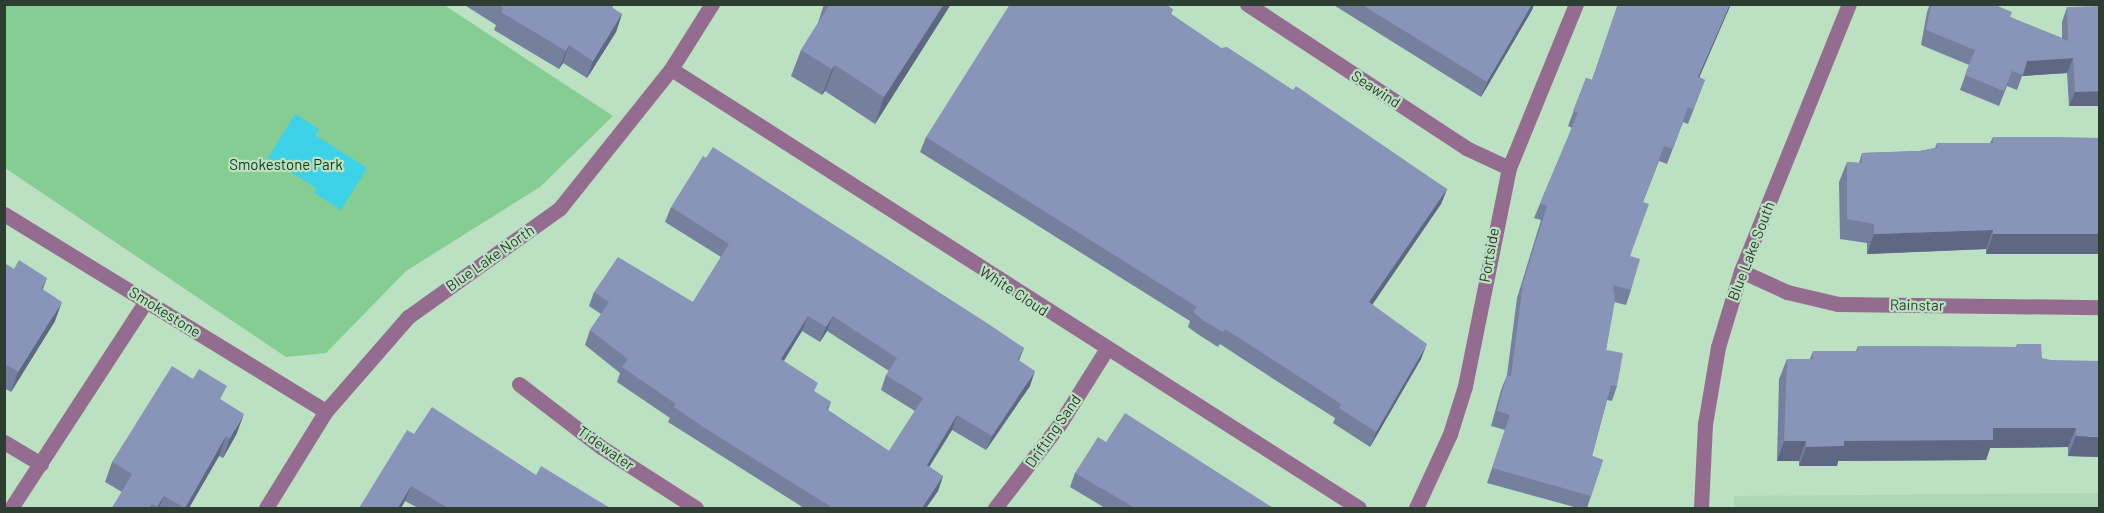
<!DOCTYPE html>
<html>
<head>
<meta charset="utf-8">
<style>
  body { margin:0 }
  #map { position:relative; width:2104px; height:513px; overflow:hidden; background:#bce0c2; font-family:Barlow,sans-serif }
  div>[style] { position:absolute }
  .built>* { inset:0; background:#add7b4 }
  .green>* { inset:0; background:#85cd93 }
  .water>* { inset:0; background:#3ed2e8 }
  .minor>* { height:15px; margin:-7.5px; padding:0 7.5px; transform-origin:7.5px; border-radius:7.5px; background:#936c8f }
  .wall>* { inset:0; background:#75809f }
  .shaded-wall>* { inset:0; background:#5f6882 }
  .building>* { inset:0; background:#8895b9 }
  span { translate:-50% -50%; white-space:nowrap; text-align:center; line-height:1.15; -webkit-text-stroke:4.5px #bce0c2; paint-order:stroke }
  .street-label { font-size:15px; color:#2e3d31 }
  .park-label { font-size:15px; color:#0e3b1b }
  .frame { position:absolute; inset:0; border:6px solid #2e3d31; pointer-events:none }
</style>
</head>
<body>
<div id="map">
  <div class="built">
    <div style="clip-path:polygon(2099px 493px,2099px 508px,1734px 508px,1734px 496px)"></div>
  </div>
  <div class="green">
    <div style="clip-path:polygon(4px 5px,444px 5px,613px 116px,540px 187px,406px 271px,326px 353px,286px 357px,5px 168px)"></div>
  </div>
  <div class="water">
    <div style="clip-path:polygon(295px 114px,319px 129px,315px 135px,367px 168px,341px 210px,314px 193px,316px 188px,268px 158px)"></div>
  </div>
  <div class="minor">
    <div style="left:1247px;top:4px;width:262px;rotate:33.3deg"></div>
    <div style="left:1466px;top:148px;width:47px;rotate:24.9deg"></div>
    <div style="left:671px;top:69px;width:816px;rotate:32.54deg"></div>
    <div style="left:4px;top:214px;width:377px;rotate:31.5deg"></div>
    <div style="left:1741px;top:271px;width:51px;rotate:24.5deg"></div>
    <div style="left:1787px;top:292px;width:52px;rotate:13.2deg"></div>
    <div style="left:1838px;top:304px;width:262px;rotate:0.7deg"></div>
    <div style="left:519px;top:384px;width:103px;rotate:37.5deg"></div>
    <div style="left:601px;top:447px;width:113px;rotate:32.7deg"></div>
    <div style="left:4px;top:442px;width:43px;rotate:30.7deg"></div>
    <div style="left:11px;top:508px;width:247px;rotate:-56.9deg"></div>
    <div style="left:266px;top:508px;width:114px;rotate:-58.3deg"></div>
    <div style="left:326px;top:411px;width:125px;rotate:-48.9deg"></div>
    <div style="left:408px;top:317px;width:187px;rotate:-35.6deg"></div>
    <div style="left:560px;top:208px;width:178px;rotate:-51.4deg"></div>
    <div style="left:671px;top:69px;width:77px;rotate:-57.8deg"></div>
    <div style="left:995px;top:508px;width:105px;rotate:-52.4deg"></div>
    <div style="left:1059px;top:425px;width:89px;rotate:-57.9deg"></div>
    <div style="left:1416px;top:508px;width:81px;rotate:-65.3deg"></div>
    <div style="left:1450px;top:434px;width:50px;rotate:-72.6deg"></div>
    <div style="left:1465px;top:386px;width:222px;rotate:-78.6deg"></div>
    <div style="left:1509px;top:168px;width:177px;rotate:-67.8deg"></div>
    <div style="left:1701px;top:508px;width:84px;rotate:-87.3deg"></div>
    <div style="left:1705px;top:424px;width:78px;rotate:-80.4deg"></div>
    <div style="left:1718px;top:347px;width:79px;rotate:-73.2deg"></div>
    <div style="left:1741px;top:271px;width:288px;rotate:-68deg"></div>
  </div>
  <div class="wall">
    <div style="clip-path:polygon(463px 4px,614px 4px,612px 8px,622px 14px,616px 32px,587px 78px,563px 63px,559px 69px,494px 30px,496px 25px)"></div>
    <div style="clip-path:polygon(824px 4px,951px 4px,875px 124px,825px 91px,822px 95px,791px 76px,801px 50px,818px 23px)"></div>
    <div style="clip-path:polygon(1332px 4px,1534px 4px,1532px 10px,1481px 97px)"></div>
    <div style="clip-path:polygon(1618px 4px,1731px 4px,1699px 77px,1705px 80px,1688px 124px,1683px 122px,1667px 164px,1659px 161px,1643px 202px,1630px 256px,1631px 290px,1626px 305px,1614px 302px,1606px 350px,1617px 386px,1612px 401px,1607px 400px,1592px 456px,1603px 460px,1587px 508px,1578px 508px,1487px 483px,1505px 430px,1491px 426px,1501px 390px,1507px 375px,1517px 298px,1541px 220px,1534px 218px,1572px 128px,1568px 126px,1586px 78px,1592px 80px)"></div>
    <div style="clip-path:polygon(1930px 4px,1993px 4px,2010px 17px,2062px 38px,2062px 22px,2067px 7px,2100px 106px,2069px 106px,2067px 73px,2022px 76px,2017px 90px,2007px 86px,1999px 106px,1960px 90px,1969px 65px,1921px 45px,1927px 12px)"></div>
    <div style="clip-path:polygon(1173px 9px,1171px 14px,1221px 48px,1447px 189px,1441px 204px,1372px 304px,1421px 359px,1370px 447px,1333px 423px,1335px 418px,1269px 376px,1220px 344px,1218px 347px,1199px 335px,1188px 327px,1190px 321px,920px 152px,926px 137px)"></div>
    <div style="clip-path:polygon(1993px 137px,2058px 137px,1986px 254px,1986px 249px,1867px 254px,1867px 243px,1840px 239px,1839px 182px,1847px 162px,1859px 163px,1862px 153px,1920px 151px,1935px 148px,1937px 143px,1990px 143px)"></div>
    <div style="clip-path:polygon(evenodd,671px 207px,1024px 348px,1019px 361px,1030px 386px,986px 450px,952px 430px,929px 467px,943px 476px,938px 491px,926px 508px,804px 508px,668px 422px,670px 418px,617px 382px,620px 373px,585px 345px,590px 330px,601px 314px,589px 306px,594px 292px,693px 302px,721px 257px,665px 222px,671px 207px,802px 331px,820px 342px,827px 331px,889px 371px,886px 375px,881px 390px,915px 411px,889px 451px,828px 410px,831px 402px,815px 392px,784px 361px,802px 331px)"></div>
    <div style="clip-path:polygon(4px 263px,14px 269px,47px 278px,43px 289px,55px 321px,11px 392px,4px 388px)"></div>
    <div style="clip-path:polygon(2017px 344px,2042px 358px,2100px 457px,2068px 456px,2068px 447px,1990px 448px,1986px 460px,1838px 461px,1837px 466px,1799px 466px,1799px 461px,1777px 461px,1779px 379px,1787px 359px,1810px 359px,1813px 351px,1856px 351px,1858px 346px,2016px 347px)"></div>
    <div style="clip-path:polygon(222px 400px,237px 433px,223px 458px,219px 456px,189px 508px,112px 508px,122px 492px,105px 482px,112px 462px)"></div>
    <div style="clip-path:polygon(414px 434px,536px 475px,610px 508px,418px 508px,405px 501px,401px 508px,359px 508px)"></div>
    <div style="clip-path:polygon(1106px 442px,1273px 508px,1105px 508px,1070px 487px,1075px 473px)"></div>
  </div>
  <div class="shaded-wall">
    <div style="clip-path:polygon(944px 4px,951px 4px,875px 124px,884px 97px)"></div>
    <div style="clip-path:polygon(1532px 4px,1534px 4px,1532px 10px,1481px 97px,1487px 82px)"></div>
    <div style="clip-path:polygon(1730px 4px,1731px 4px,1693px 92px,1698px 77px)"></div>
    <div style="clip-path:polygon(622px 14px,616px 32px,587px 78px,593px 61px)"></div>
    <div style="clip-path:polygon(569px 45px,563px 63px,559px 69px,566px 51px)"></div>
    <div style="clip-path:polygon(2073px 58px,2067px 73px,2022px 76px,2027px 61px)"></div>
    <div style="clip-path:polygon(835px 65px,825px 91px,822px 95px,832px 69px)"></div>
    <div style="clip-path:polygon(2100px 91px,2100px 106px,2069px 106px,2075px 92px)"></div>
    <div style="clip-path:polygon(1447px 189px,1441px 204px,1364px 317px,1369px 302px)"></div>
    <div style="clip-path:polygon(1993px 230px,1986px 249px,1867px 254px,1874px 234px)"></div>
    <div style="clip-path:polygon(1993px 234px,2100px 234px,2100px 254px,1986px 254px)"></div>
    <div style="clip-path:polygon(62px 302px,55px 321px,11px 392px,18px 372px)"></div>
    <div style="clip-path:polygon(808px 316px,802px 331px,775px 374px,781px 359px)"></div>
    <div style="clip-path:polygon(833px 316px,827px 331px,820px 342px,826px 327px)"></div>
    <div style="clip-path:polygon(1427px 344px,1421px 359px,1370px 447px,1376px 432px)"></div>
    <div style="clip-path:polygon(1035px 371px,1030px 386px,986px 450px,992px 436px)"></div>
    <div style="clip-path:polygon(244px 414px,237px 433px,223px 458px,230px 438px)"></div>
    <div style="clip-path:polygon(957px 415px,952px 430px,921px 480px,927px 465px)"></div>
    <div style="clip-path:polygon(1993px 428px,2076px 428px,2068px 447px,1990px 448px,1986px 460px,1838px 461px,1837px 466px,1799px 466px,1806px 447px,1844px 441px)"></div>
    <div style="clip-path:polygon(226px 436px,219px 456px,189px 508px,185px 508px)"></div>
    <div style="clip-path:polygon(2076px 436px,2100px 437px,2100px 457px,2068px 456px)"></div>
    <div style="clip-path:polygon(1784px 441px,1806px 441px,1799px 461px,1777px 461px)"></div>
    <div style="clip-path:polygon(943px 476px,938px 491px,926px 508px,922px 508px)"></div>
    <div style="clip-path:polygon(411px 486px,405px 501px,401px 508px,398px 508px)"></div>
    <div style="clip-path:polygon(164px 496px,159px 508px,157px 508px,157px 507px)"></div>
  </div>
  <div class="building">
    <div style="clip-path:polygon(497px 4px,611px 4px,610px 6px,622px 14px,593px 61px,569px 45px,566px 51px,501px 12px,503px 8px)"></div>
    <div style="clip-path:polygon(830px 4px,944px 4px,884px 97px,835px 65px,832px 69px,801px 50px)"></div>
    <div style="clip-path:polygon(1010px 4px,1165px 4px,1173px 9px,1170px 14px,1221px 48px,1227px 47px,1293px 90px,1296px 86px,1447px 189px,1369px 302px,1427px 344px,1376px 432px,1339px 408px,1341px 404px,1275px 361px,1225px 329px,1223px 332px,1204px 321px,1193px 312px,1197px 307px,926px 137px)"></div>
    <div style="clip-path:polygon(1361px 4px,1532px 4px,1487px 82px)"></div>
    <div style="clip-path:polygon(1618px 4px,1730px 4px,1698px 77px,1705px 80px,1693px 109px,1688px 107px,1673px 149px,1664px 146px,1643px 202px,1649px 204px,1630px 256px,1640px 259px,1631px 290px,1613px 285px,1615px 301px,1606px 350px,1623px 353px,1617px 386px,1611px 385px,1592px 456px,1603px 460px,1591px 496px,1492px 468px,1510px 415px,1497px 411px,1507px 375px,1511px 376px,1523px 283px,1547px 206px,1540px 203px,1578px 113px,1573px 111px,1586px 78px,1592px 80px)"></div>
    <div style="clip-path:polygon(1931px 4px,1993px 4px,2012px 12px,2010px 17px,2068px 41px,2067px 7px,2100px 6px,2100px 91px,2075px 92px,2073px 58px,2027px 61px,2023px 75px,2012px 71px,2004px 91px,1965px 75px,1975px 50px,1926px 30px)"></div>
    <div style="clip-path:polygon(1993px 137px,2058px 137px,2100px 138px,2100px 234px,1993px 234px,1993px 230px,1874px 234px,1874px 224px,1847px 219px,1847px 162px,1862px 163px,1862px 153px,1920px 151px,1937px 148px,1937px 143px,1993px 143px)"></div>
    <div style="clip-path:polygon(evenodd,713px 147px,990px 325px,1024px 348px,1017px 359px,1035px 371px,992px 436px,957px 415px,927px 465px,943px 476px,922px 508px,833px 508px,708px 430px,674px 407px,676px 404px,622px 367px,628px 359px,590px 330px,609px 302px,594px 292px,618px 257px,693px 302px,729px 244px,671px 207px,703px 156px,706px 158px,713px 147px,808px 316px,826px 327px,833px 316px,897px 358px,886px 375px,923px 398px,889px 451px,826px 409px,831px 402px,814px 391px,818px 383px,781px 359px,808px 316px)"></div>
    <div style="clip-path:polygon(19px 260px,47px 278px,41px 288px,62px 302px,18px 372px,4px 363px,4px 263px,14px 269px)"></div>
    <div style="clip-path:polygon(2017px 344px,2041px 344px,2042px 358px,2051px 360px,2100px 361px,2100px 437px,2076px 436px,2076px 428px,1993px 428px,1993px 440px,1844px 441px,1844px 446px,1806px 447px,1806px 441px,1784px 441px,1787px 359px,1813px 359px,1813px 351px,1858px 351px,1858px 346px,2017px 347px)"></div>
    <div style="clip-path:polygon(172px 366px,193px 379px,199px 369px,227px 386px,220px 399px,244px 414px,230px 438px,226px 436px,185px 508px,164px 496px,157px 507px,152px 504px,149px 508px,112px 508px,132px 474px,112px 462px)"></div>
    <div style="clip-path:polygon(432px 407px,536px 475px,541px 466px,610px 508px,448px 508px,411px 486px,398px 508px,359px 508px,407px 430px,414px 434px)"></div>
    <div style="clip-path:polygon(1125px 413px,1273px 508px,1135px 508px,1075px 473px,1098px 437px,1106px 442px)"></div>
  </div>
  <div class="street-label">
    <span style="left:1376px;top:89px;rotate:33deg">Seawind</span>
    <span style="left:1751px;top:251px;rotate:-69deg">Blue Lake South</span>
    <span style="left:1489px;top:255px;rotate:-80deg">Portside</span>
    <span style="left:490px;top:258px;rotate:-35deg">Blue Lake North</span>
    <span style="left:1014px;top:291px;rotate:33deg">White Cloud</span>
    <span style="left:1917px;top:305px;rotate:1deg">Rainstar</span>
    <span style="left:165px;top:312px;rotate:32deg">Smokestone</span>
    <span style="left:1053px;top:431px;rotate:-55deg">Drifting Sand</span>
    <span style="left:606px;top:448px;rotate:35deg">Tidewater</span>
  </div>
  <div class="park-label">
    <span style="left:286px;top:165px">Smokestone Park</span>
  </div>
  <div class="frame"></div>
</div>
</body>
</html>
